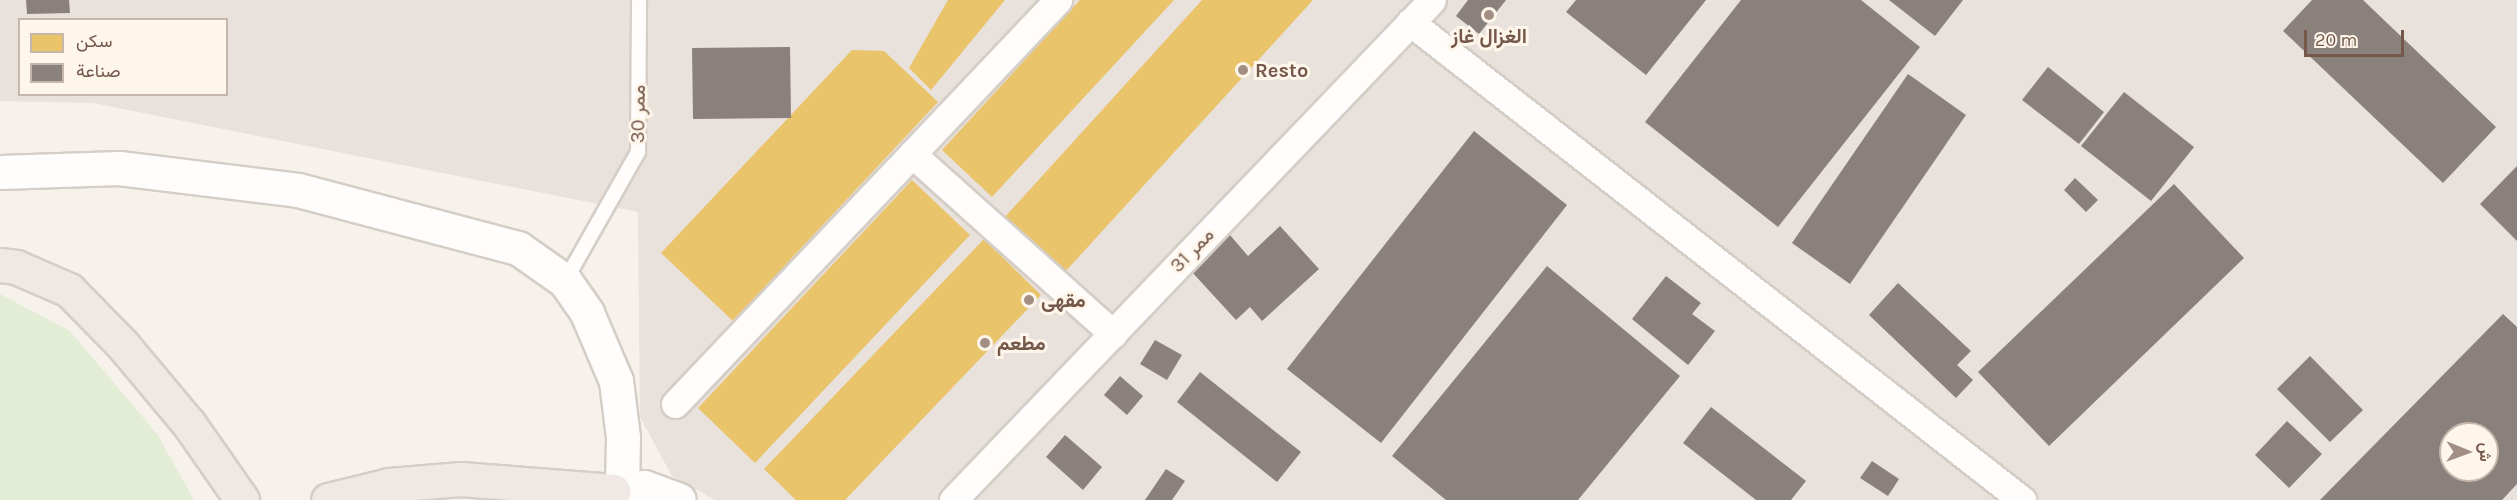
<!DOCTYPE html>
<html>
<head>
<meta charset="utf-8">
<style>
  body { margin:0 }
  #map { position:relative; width:2517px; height:500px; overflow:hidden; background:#f6f1ea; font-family:Karla,Vazirmatn,sans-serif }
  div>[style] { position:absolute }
  .industrial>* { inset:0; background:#e9e1db }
  .green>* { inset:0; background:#e3edd5 }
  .homes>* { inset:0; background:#e9c46a }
  .industry>* { inset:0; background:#8a817c }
  .roads { filter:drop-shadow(2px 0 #d4cec7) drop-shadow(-2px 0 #d4cec7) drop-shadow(0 2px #d4cec7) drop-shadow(0 -2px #d4cec7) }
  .lane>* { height:14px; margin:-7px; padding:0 7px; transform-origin:7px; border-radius:7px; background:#fefdfc }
  .street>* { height:27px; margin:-13.5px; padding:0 13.5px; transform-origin:13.5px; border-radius:13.5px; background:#fefdfc }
  .secondary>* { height:33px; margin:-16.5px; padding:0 16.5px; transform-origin:16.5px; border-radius:16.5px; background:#fefdfc }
  .highway>* { height:33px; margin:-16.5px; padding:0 16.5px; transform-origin:16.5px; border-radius:16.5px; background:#f0e8e4 }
  .dots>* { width:16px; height:16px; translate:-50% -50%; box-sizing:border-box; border:3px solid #fff6eb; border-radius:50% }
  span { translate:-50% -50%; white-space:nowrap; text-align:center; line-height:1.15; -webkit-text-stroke:6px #fff6eb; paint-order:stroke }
  .poi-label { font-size:20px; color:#74584a; font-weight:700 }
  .left { translate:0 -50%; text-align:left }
  .street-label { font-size:20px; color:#74584a }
  .legend { position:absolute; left:18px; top:18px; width:210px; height:78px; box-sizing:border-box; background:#fff6eb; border:2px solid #c7b7ab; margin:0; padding:8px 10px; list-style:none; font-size:18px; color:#74584a }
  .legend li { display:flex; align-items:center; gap:12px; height:30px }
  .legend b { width:30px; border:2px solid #c7b7ab }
  .north { position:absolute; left:2439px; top:422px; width:60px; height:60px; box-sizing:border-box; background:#fff6eb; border:2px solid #c7b7ab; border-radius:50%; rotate:91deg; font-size:16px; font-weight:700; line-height:24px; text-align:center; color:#74584a }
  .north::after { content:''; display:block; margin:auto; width:21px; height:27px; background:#a28e82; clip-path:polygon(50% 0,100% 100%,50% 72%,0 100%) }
  .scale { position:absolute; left:2304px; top:30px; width:100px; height:27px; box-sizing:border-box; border:3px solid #74584a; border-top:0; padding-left:8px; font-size:18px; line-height:21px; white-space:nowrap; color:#74584a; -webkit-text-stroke:4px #fff6eb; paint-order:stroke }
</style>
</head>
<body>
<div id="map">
  <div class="industrial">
    <div style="clip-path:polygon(evenodd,0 0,2517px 0,2517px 500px,715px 500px,672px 476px,640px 417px,638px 212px,93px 103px,0 101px,0 0,20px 20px,226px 20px,226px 94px,20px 94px,20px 20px,0 0,2451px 434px,2487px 434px,2487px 470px,2451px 470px,2451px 434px)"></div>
  </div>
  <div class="green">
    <div style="clip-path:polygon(0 294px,70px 331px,157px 434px,194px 500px,0 500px)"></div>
  </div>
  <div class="homes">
    <div style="clip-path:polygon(948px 0,1005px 0,931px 90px,909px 68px)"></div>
    <div style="clip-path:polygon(1080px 0,1174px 0,992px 197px,942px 150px)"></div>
    <div style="clip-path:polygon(1202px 0,1313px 0,1064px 273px,1004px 218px)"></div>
    <div style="clip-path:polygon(852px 50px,884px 51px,938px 102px,733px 321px,661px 253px)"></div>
    <div style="clip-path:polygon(912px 180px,970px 235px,755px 463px,698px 408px)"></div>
    <div style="clip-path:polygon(984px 239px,1041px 295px,845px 500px,796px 500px,764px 469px)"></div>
  </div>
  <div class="industry">
    <div style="clip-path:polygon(26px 0,69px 0,70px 13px,27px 14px)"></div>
    <div style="clip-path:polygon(1468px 0,1506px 0,1479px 34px,1456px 16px)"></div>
    <div style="clip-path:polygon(1576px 0,1706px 0,1646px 75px,1566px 12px)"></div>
    <div style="clip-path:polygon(1741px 0,1861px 0,1920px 47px,1778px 227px,1645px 122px)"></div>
    <div style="clip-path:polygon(1889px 0,1963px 0,1935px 36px)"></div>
    <div style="clip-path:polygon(2312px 0,2363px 0,2496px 127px,2443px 183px,2283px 31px)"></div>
    <div style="clip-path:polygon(790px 47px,791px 118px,693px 119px,692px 48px)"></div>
    <div style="clip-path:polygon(2048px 67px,2104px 112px,2079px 144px,2022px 100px)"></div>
    <div style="clip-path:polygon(1908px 74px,1966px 115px,1850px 284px,1792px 243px)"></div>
    <div style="clip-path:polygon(2124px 92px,2194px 147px,2151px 201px,2081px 146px)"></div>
    <div style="clip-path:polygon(1474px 131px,1567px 205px,1381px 443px,1287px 369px)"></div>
    <div style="clip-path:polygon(2517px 166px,2517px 241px,2480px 204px)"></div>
    <div style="clip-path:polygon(2075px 178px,2098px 200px,2086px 212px,2064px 190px)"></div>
    <div style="clip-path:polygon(2174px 184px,2244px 258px,2049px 446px,1978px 372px)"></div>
    <div style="clip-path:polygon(1280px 226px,1319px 269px,1262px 321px,1250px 307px,1236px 320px,1191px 271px,1230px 235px,1248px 256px)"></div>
    <div style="clip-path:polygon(1547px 266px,1680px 376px,1578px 500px,1446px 500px,1392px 456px)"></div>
    <div style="clip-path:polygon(1666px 276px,1701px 303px,1692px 314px,1715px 331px,1688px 365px,1632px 319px)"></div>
    <div style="clip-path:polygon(1898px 283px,1971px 351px,1957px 365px,1973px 380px,1956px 398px,1869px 315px)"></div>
    <div style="clip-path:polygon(evenodd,2503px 314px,2517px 327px,2517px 484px,2502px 500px,2320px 500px,2503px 314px,2451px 434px,2487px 434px,2487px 470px,2451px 470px,2451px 434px)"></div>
    <div style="clip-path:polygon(1155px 340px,1182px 355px,1167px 380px,1140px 364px)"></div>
    <div style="clip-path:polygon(2310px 356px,2363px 410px,2330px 442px,2277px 389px)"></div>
    <div style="clip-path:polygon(1200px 372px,1301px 452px,1277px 482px,1177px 402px)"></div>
    <div style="clip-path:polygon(1120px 376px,1143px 396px,1127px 415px,1104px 395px)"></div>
    <div style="clip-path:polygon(1711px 407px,1806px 481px,1791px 500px,1756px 500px,1683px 443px)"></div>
    <div style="clip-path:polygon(2287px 421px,2322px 454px,2289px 488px,2255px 455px)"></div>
    <div style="clip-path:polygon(1065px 435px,1102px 467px,1083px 490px,1046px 457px)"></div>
    <div style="clip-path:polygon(1872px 461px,1899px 479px,1888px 496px,1860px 478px)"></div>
    <div style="clip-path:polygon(1166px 469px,1185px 481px,1172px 500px,1145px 500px)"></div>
  </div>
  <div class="roads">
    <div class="lane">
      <div style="left:565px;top:281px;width:148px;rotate:-60.5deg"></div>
      <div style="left:638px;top:152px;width:152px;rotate:-89.6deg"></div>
    </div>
    <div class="street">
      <div style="left:1410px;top:22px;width:777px;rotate:37.99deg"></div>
      <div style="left:912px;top:154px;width:270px;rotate:41.8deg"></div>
      <div style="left:675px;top:404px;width:557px;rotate:-46.53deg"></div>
      <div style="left:953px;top:500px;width:692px;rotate:-46.23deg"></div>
    </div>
    <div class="secondary">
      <div style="left:0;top:172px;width:119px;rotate:-1.9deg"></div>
      <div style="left:119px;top:168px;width:180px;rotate:7deg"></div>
      <div style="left:298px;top:190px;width:228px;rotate:14.8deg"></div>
      <div style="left:518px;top:248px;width:57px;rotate:35.1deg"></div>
      <div style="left:565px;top:281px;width:39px;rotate:55deg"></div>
      <div style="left:587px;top:313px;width:74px;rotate:66.9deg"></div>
      <div style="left:616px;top:381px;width:56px;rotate:82.9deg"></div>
      <div style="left:623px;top:437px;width:52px;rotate:91.1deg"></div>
      <div style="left:602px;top:497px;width:22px;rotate:-22deg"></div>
      <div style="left:622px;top:489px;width:22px;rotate:-5deg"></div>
      <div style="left:644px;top:487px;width:37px;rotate:20deg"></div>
    </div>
    <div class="highway">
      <div style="left:0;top:265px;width:16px;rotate:7deg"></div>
      <div style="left:16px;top:267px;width:58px;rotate:23.5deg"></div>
      <div style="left:69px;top:290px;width:76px;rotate:45.5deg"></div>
      <div style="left:122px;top:344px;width:104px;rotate:50.1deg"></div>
      <div style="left:189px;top:424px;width:93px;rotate:55.1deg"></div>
      <div style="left:328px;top:500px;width:63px;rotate:-13.8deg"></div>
      <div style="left:389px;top:485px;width:72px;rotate:-4.8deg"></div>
      <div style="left:461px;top:479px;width:153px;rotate:4.5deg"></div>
    </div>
  </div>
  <div class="dots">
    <div style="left:1489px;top:15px;background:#a28e82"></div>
    <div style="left:1243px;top:70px;background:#a28e82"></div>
    <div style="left:1029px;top:300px;background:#a28e82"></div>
    <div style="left:985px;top:343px;background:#a28e82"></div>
  </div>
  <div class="poi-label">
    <span style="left:1489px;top:36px">الغزال غاز</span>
    <span class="left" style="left:1255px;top:70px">Resto</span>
    <span class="left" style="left:1041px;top:300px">مقهى</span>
    <span class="left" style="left:997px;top:343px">مطعم</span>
  </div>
  <div class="street-label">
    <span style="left:638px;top:114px;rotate:-89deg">ممر 30</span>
    <span style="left:1192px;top:250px;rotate:-46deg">ممر 31</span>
  </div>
  <ul class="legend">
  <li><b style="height:16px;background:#e9c46a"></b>سكن</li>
  <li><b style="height:16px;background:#8a817c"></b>صناعة</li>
  </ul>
  <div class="north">ش</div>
  <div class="scale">20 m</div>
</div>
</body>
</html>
